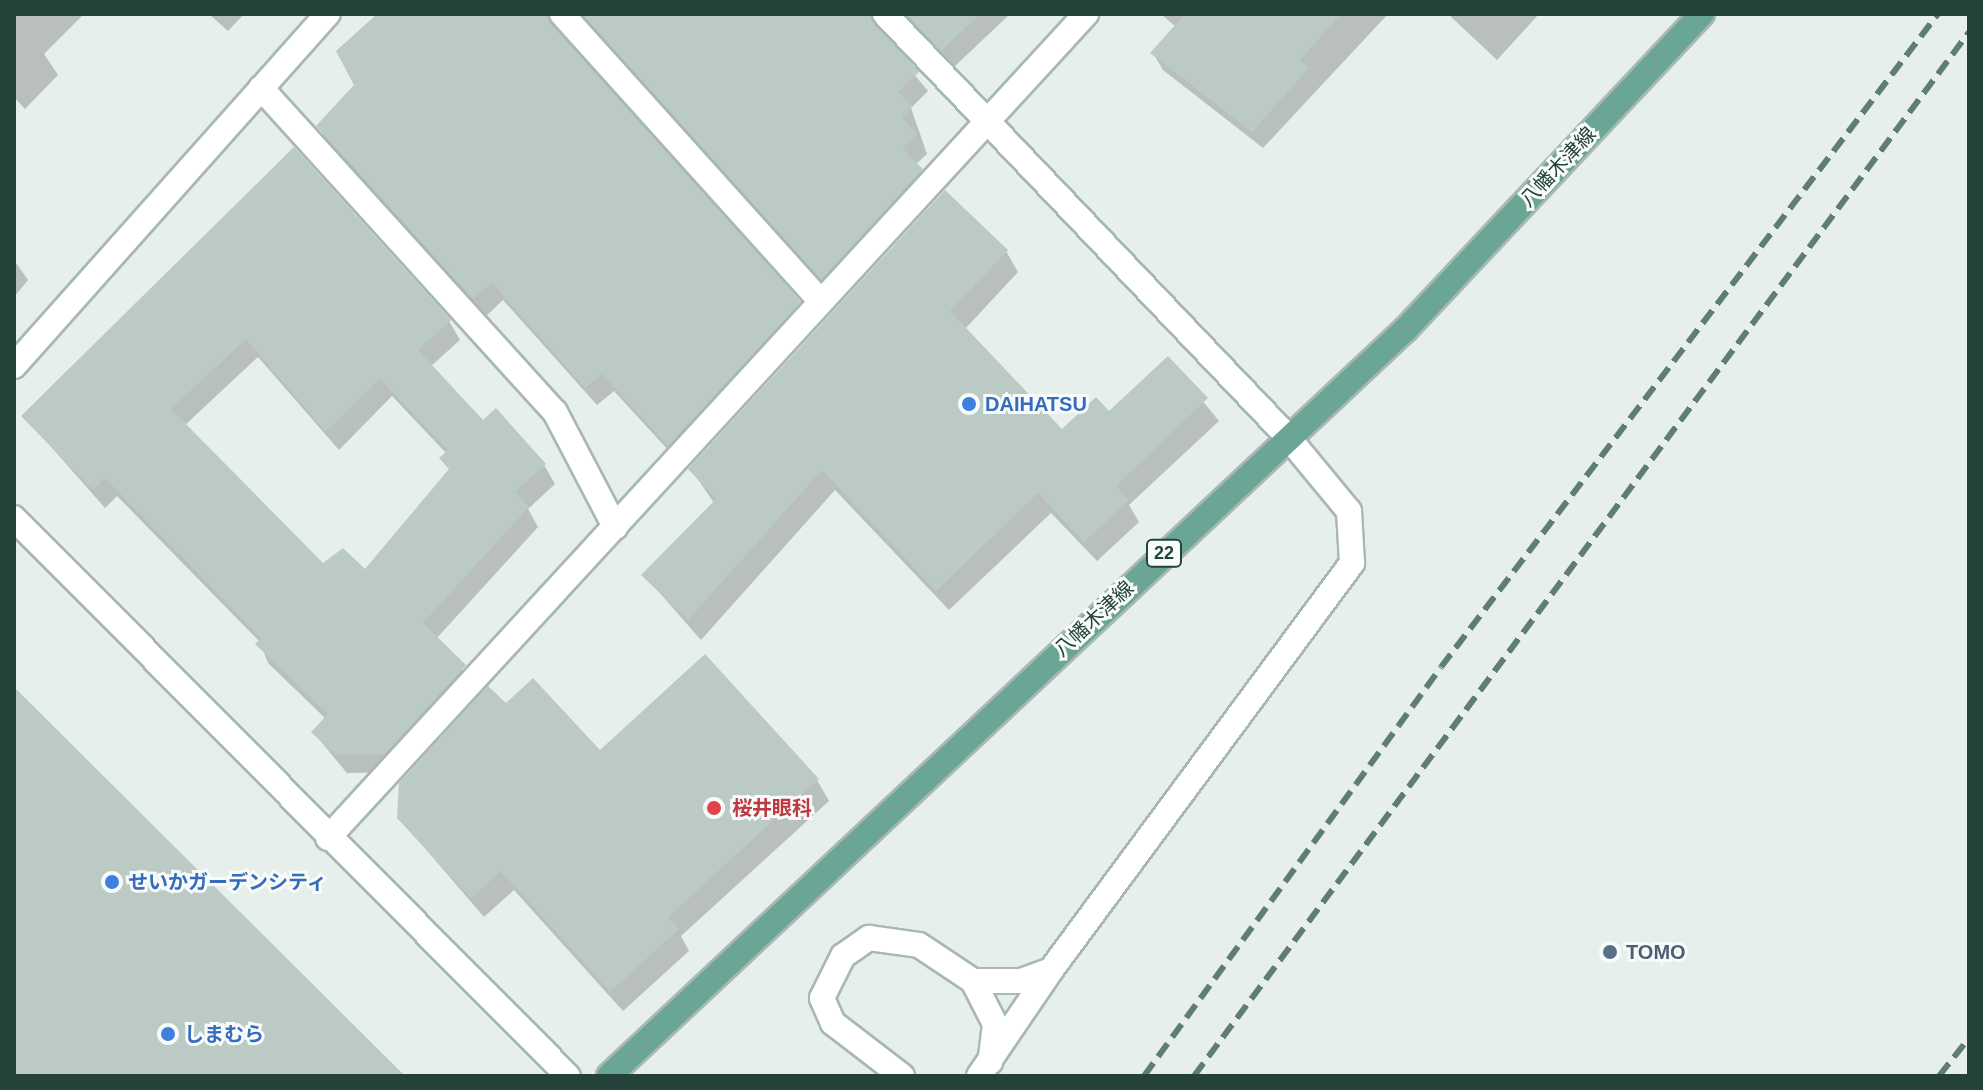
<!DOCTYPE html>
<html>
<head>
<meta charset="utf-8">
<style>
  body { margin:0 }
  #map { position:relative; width:1983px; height:1090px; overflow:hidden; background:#e6efeb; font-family:Arial,"Noto Sans JP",sans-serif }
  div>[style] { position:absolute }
  .shadow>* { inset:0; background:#0003 }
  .building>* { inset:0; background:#bbcac4 }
  .roads { filter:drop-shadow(2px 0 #a8b8b2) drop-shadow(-2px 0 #a8b8b2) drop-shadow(0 2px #a8b8b2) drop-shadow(0 -2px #a8b8b2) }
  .minor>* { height:24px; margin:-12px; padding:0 12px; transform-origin:12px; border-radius:12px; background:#fff }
  .tertiary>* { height:24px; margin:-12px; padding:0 12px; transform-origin:12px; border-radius:12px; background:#fff }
  .primary>* { height:24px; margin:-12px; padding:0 12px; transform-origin:12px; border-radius:12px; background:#6aa596 }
  .rail>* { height:6px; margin-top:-3px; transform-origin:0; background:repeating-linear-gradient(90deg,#5f7d75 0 16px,transparent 0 24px) }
  .dots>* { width:22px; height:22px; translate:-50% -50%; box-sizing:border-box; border:4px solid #f7fbf9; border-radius:50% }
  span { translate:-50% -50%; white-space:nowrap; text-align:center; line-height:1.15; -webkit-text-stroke:6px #f7fbf9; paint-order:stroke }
  .shield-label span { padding:2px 6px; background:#f7fbf9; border:2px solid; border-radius:6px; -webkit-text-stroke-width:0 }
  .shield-label { font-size:18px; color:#24423a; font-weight:700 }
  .street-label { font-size:20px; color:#24423a }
  .shop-label { font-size:20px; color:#366cbe; font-weight:700 }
  .left { translate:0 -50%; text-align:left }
  .health-label { font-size:20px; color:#be3a42; font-weight:700 }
  .service-label { font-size:20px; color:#4e5e75; font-weight:700 }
  .frame { position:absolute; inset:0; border:16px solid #24423a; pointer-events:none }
</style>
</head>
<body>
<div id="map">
  <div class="shadow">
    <div style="clip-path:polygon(14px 14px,84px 14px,44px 54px,58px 75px,25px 109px,14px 97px)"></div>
    <div style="clip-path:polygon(209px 14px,244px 14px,228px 31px)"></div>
    <div style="clip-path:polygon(385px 14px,1010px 14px,953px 68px,884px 22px,883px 37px,928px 91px,911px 108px,927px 154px,916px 164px,932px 189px,833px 297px,586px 22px,561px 22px,561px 38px,810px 322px,680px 463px,614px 391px,597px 405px,503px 300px,485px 317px,329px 145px,319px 127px,356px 85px)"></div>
    <div style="clip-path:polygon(1161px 14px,1388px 14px,1263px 148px,1163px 70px,1153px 53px,1176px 27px)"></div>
    <div style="clip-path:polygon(1448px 14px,1539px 14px,1497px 60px)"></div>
    <div style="clip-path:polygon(evenodd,294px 150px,449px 321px,460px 340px,430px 367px,482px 423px,544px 465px,555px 484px,528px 509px,538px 527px,436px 639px,476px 686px,396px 772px,347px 773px,313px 732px,326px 719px,268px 663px,260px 642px,117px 496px,105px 508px,24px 416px,294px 150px,258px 357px,339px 450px,392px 396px,447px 454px,450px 472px,365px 572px,322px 566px,184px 426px,258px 357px)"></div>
    <div style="clip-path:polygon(1006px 251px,1018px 272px,965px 329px,1062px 432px,1109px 413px,1168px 359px,1219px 421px,1129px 505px,1139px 522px,1097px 561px,1051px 513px,949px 610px,835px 490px,701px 640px,644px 575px,714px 503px,691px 469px)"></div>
    <div style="clip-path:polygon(14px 260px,28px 280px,14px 297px)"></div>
    <div style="clip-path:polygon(506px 706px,599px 753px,817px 780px,829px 801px,681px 936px,689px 951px,623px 1011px,514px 890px,484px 917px,399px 818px)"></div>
  </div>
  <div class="building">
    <div style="clip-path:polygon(377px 14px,547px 14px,801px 302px,668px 446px,602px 374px,585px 388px,492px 283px,473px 299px,316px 126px,354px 85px,336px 51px)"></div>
    <div style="clip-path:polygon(582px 14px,870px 14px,919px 72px,898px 92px,913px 106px,902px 118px,917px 134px,902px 149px,923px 169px,821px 280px)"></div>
    <div style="clip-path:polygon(906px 14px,980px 14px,941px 51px)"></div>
    <div style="clip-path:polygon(1185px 14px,1341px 14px,1300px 60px,1309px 68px,1252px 132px,1150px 53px)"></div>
    <div style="clip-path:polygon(evenodd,294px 147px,451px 320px,418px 350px,483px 420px,496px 408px,546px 464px,515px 492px,529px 507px,423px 623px,466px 665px,385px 754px,335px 755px,311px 732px,328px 714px,255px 644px,261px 638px,105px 478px,93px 490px,21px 416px,294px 147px,246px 339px,326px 432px,380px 379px,448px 450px,439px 458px,449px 469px,365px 569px,343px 548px,323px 563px,171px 409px,246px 339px)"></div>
    <div style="clip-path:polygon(945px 190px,1008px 250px,950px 311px,1062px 429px,1096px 397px,1109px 411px,1168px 356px,1208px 398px,1116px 486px,1129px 500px,1084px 542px,1038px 493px,936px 591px,822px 470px,688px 620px,641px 575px,716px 499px,688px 469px)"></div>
    <div style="clip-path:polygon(705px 654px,819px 779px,668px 917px,679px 929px,610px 992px,501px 871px,471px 898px,397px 818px,399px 783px,488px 686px,506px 703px,533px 678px,600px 750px)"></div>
    <div style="clip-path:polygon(14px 687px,405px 1076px,14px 1076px)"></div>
  </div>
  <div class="roads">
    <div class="minor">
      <div style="left:562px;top:14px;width:386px;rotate:48deg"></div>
      <div style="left:885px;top:14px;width:583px;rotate:46.39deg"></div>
      <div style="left:261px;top:88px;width:438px;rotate:47.8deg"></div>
      <div style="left:555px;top:412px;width:130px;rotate:62.4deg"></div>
      <div style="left:14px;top:366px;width:472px;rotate:-48.3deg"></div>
      <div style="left:328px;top:838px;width:1120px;rotate:-47.39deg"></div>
      <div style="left:973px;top:981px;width:48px"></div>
      <div style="left:1021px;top:981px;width:32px;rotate:-20deg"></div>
      <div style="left:902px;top:1076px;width:87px;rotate:-142.5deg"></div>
      <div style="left:833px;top:1023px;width:27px;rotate:-114deg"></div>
      <div style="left:822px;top:998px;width:47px;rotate:-63.4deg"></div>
      <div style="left:843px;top:956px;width:32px;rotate:-35deg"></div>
      <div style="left:869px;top:938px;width:50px;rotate:8deg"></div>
      <div style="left:919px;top:945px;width:65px;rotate:33.7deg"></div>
      <div style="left:973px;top:981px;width:48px;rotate:62.9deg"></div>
      <div style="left:995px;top:1024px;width:38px;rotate:97deg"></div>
      <div style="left:979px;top:1076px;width:128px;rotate:-55.8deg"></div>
    </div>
    <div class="tertiary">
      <div style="left:14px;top:518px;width:786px;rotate:45.21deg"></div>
      <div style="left:1051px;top:970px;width:506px;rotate:-53.51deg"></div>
      <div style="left:1352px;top:563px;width:52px;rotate:-93.3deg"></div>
      <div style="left:1349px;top:511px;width:97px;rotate:-129.6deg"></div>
    </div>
    <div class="primary">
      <div style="left:609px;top:1076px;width:1092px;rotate:-43.15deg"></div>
      <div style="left:1406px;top:329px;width:432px;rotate:-46.8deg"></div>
    </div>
  </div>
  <div class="rail">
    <div style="left:1144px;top:1076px;width:505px;rotate:-54.01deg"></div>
    <div style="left:1441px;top:667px;width:821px;rotate:-52.73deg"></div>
    <div style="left:1194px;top:1076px;width:1300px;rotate:-53.41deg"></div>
    <div style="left:1939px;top:1076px;width:48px;rotate:-51.7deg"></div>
  </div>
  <div class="dots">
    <div style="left:969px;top:404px;background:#3f7fe0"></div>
    <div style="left:714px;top:808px;background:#e0444e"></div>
    <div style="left:112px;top:882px;background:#3f7fe0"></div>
    <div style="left:1610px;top:952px;background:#5c6f8a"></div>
    <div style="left:168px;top:1034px;background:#3f7fe0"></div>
  </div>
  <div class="shield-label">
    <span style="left:1164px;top:553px">22</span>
  </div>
  <div class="street-label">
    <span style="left:1558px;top:167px;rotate:-47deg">八幡木津線</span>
    <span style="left:1094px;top:619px;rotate:-43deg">八幡木津線</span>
  </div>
  <div class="shop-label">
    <span class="left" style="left:985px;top:404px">DAIHATSU</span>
    <span class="left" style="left:128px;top:882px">せいかガーデンシティ</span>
    <span class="left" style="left:184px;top:1034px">しまむら</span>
  </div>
  <div class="health-label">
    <span class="left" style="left:732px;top:808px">桜井眼科</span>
  </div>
  <div class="service-label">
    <span class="left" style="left:1626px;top:952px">TOMO</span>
  </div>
  <div class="frame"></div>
</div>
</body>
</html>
